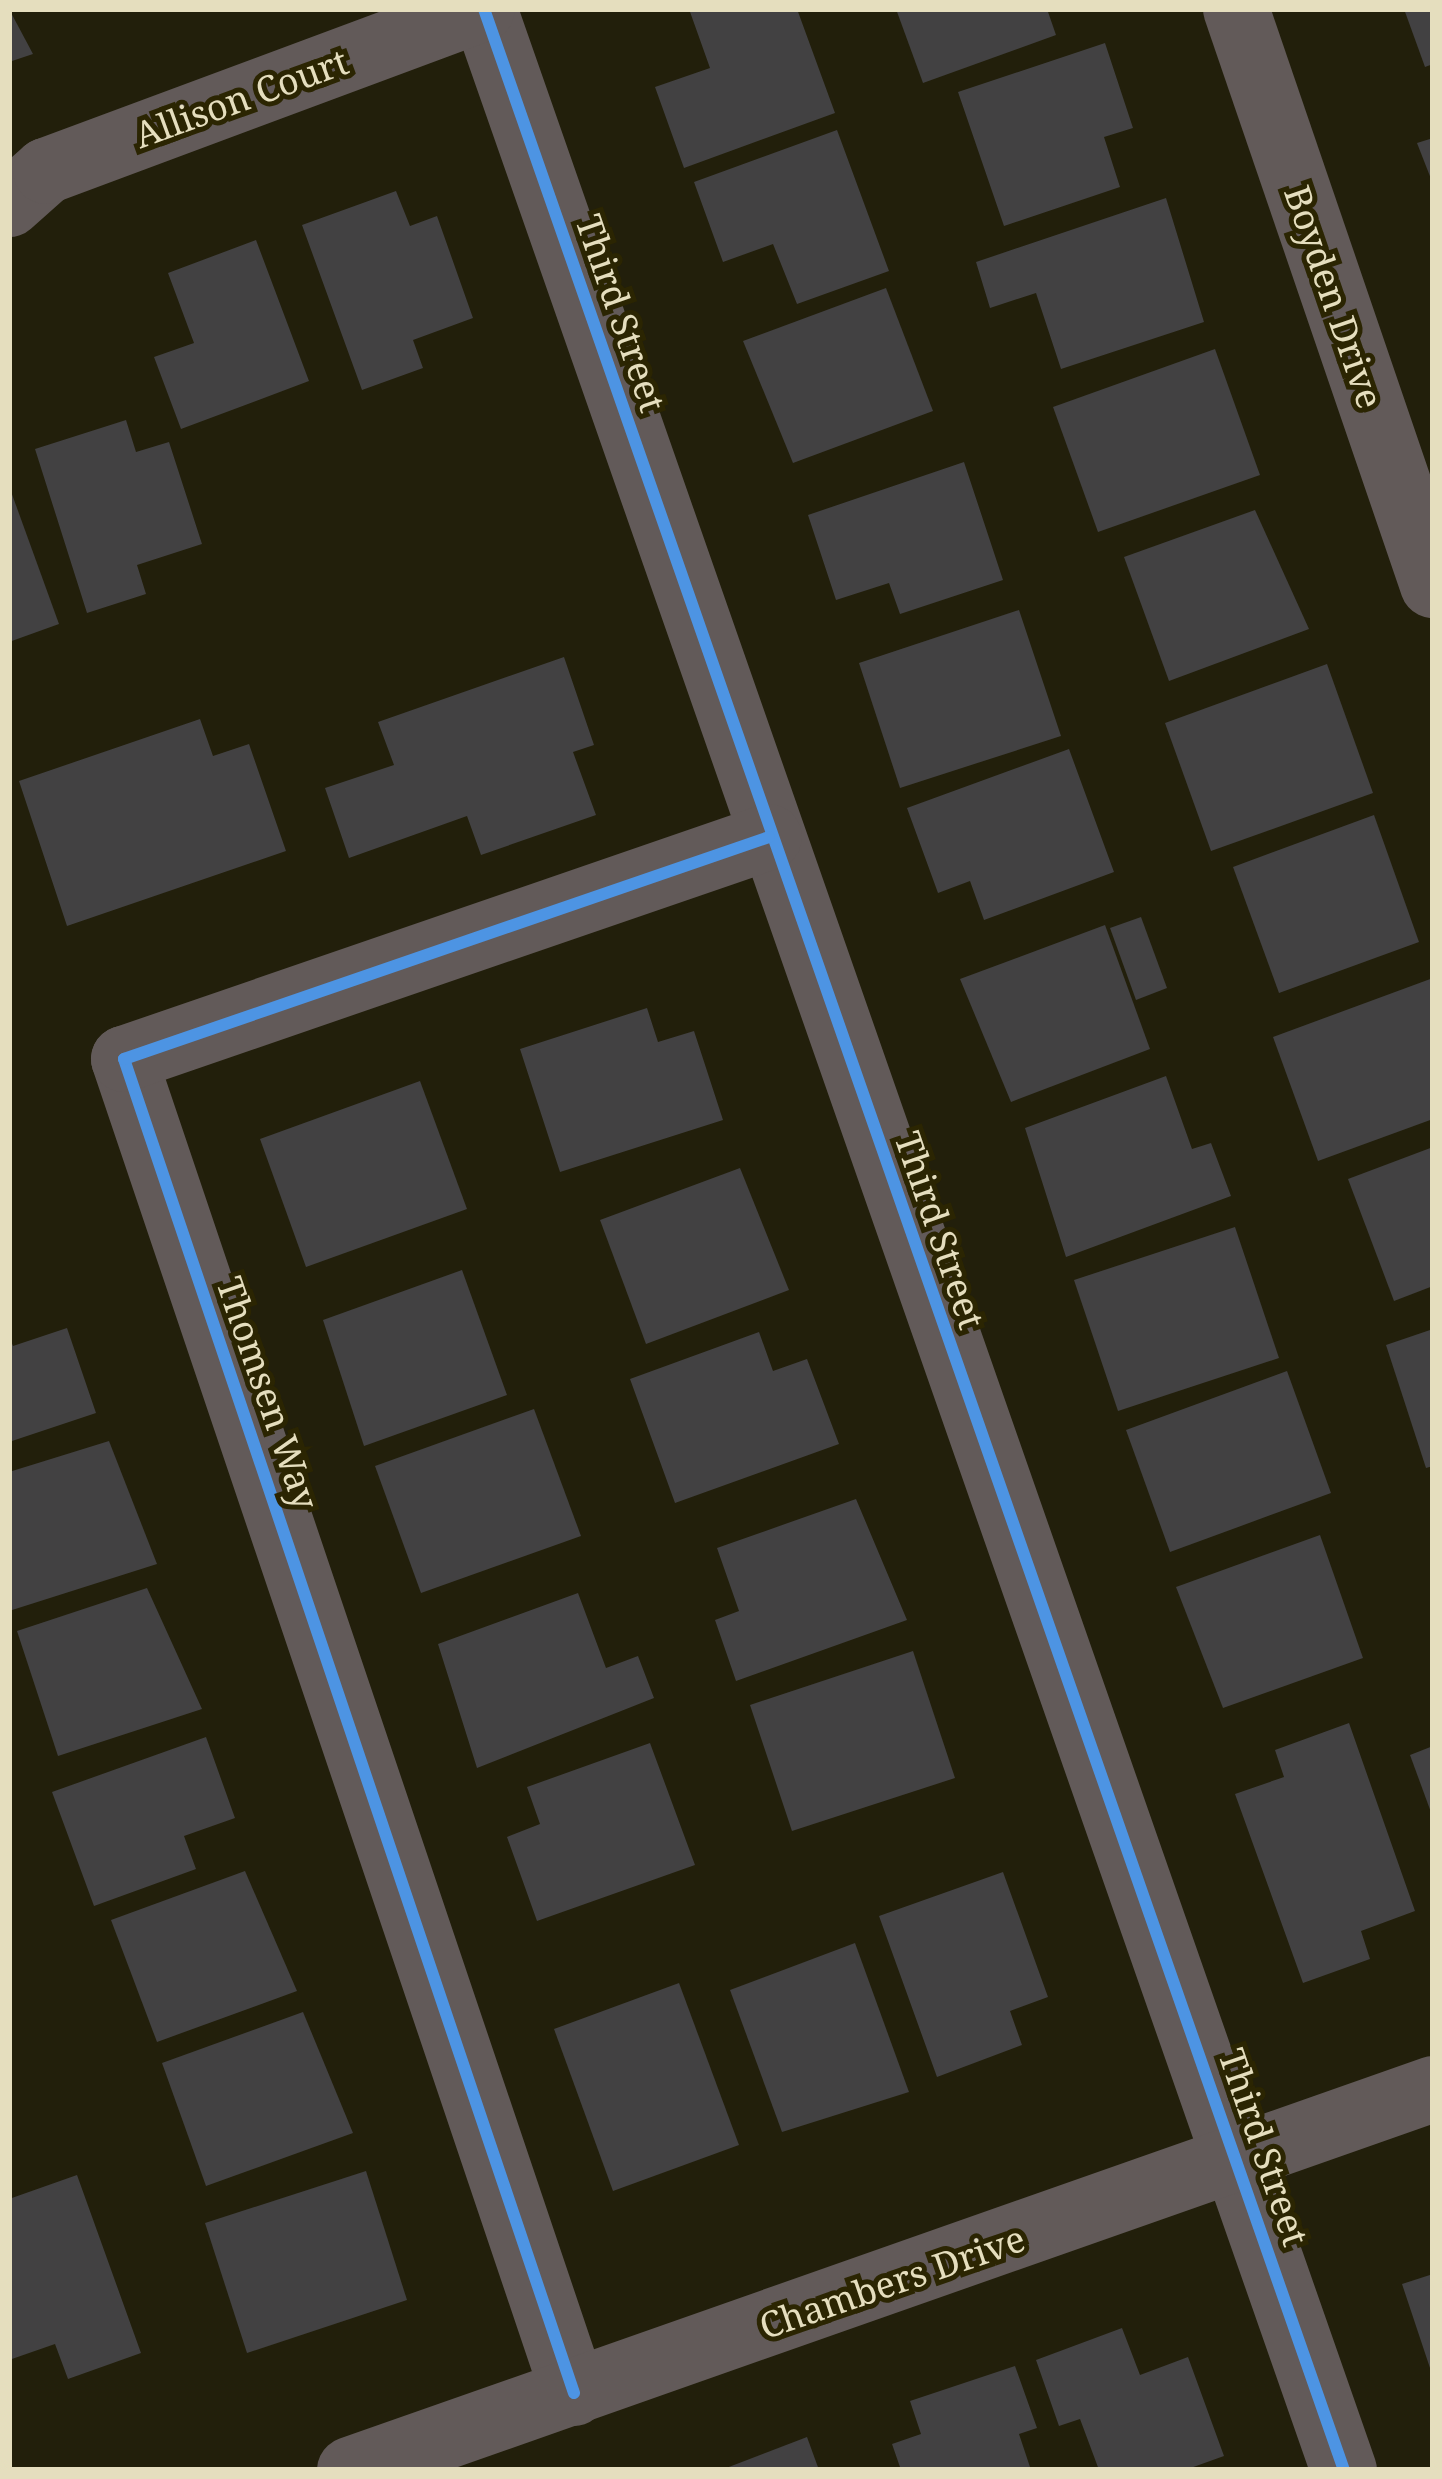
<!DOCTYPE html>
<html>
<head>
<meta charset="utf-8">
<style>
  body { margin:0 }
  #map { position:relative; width:1442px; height:2479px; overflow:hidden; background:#221f0b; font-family:"Noto Serif",serif }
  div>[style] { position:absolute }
  .building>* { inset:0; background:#424142 }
  .minor>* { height:66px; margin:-33px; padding:0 33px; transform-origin:33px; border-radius:33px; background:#625a59 }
  .cycleway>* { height:12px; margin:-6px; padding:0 6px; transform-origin:6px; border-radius:6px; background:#4d94e3 }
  span { translate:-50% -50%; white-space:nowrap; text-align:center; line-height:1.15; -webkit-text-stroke:10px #2b2502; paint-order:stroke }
  .street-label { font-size:36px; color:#e5debe }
  .frame { position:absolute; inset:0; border:12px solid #e5debe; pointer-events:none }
</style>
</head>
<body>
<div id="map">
  <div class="building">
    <div style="clip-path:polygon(9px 9px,33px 54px,9px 62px)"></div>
    <div style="clip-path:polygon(689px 9px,797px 9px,835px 113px,684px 168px,655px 87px,710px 68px)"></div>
    <div style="clip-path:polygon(896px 9px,1047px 9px,1056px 35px,923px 83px)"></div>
    <div style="clip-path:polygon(1404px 9px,1433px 9px,1433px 64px,1425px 67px)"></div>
    <div style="clip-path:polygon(1105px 43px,1133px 128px,1104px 137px,1120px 187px,1004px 226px,958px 92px)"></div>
    <div style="clip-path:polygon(837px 130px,889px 271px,797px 304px,773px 244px,723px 262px,694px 182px)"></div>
    <div style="clip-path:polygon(1433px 138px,1433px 184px,1417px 143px)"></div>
    <div style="clip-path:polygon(396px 191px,410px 226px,437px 216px,473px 318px,413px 340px,423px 368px,362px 390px,302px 225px)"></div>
    <div style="clip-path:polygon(1166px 198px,1204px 322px,1061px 369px,1036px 293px,990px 308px,976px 262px)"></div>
    <div style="clip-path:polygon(256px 240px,309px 381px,181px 429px,154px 357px,194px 343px,168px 273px)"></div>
    <div style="clip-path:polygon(886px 288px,933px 411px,793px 463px,743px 341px)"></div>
    <div style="clip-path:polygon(1215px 349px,1260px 475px,1098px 532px,1053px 407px)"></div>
    <div style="clip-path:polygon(126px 420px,136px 452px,169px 442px,202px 544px,137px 565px,146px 594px,87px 613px,35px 449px)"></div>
    <div style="clip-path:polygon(964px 462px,1003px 580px,900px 614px,889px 583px,836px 600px,808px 515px)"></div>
    <div style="clip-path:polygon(9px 486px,59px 624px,9px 642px)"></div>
    <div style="clip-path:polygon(1255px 510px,1309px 629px,1169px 681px,1124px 557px)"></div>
    <div style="clip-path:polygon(1019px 610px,1061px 736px,900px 788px,859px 663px)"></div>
    <div style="clip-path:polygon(564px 657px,594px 745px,573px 752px,596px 815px,481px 855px,467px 816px,349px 858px,325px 788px,394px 765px,378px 722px)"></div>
    <div style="clip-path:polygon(1327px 664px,1373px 793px,1211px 851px,1165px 723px)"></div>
    <div style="clip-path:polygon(200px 719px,213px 756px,249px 744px,286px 851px,67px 926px,19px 781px)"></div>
    <div style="clip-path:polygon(1069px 749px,1114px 872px,984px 920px,970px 881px,938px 893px,907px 808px)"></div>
    <div style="clip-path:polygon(1374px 815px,1419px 942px,1279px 993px,1233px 867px)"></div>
    <div style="clip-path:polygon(1141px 917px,1167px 988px,1136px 1000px,1110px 928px)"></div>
    <div style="clip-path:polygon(1105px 925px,1150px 1049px,1011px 1102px,960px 979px)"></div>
    <div style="clip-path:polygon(1433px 978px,1433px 1119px,1318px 1161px,1273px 1037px)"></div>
    <div style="clip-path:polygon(647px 1008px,658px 1042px,694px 1031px,723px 1120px,560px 1172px,520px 1049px)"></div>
    <div style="clip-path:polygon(1166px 1076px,1192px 1149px,1211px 1143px,1231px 1196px,1066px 1257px,1025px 1128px)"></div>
    <div style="clip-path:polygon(420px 1081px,467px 1209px,306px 1267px,260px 1139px)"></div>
    <div style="clip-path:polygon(1433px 1147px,1433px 1286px,1394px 1301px,1348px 1179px)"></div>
    <div style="clip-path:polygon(740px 1168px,789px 1290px,646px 1344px,600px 1220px)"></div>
    <div style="clip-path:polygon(1235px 1227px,1279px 1358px,1118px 1411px,1074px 1280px)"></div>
    <div style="clip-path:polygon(462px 1270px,507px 1395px,364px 1446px,323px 1320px)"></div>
    <div style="clip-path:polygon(67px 1328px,96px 1413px,9px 1442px,9px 1336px,13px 1346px)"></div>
    <div style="clip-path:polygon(1433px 1329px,1433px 1466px,1426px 1468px,1386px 1345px)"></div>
    <div style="clip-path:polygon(759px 1332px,773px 1371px,807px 1359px,839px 1444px,675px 1503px,630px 1379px)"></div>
    <div style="clip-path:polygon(1287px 1371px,1331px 1493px,1170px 1552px,1126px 1430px)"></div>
    <div style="clip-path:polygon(534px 1409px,581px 1536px,421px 1593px,375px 1466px)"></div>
    <div style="clip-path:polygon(109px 1441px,157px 1564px,9px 1611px,9px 1472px)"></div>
    <div style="clip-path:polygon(856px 1499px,907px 1620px,736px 1681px,715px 1620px,739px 1611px,717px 1548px)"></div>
    <div style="clip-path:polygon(1320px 1535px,1363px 1658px,1223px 1708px,1176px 1587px)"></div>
    <div style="clip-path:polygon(147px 1588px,202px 1709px,58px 1756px,17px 1631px)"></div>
    <div style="clip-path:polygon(578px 1593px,606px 1668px,638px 1656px,654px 1698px,477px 1768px,438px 1644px)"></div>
    <div style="clip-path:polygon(913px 1651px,955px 1778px,792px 1831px,750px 1705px)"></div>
    <div style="clip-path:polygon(1349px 1723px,1415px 1911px,1361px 1931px,1370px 1959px,1303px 1983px,1235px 1794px,1284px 1777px,1275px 1750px)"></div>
    <div style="clip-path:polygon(206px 1737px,235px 1818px,184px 1836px,196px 1869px,94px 1906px,52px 1792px)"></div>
    <div style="clip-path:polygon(650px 1743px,695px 1865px,537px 1921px,507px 1837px,540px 1824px,527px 1787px)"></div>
    <div style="clip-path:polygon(1433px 1746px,1433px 1815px,1432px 1815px,1410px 1755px)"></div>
    <div style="clip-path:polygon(245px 1871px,297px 1991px,157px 2042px,111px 1920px)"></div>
    <div style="clip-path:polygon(1003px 1872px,1048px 1997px,1010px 2011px,1022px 2045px,937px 2077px,879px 1916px)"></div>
    <div style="clip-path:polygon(855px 1943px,909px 2092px,782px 2132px,730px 1990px)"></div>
    <div style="clip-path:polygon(679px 1983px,739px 2145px,613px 2191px,554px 2029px)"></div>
    <div style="clip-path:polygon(303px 2012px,353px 2133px,206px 2186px,162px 2063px)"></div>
    <div style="clip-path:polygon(366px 2171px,407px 2300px,247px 2353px,205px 2223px)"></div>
    <div style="clip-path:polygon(77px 2175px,141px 2353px,68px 2379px,55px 2344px,9px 2360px,9px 2199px)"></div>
    <div style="clip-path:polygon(1433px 2274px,1433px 2374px,1432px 2374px,1402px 2284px)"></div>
    <div style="clip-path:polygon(1122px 2328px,1140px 2375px,1188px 2357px,1224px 2456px,1185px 2470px,1099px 2470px,1080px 2419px,1059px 2426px,1036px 2360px)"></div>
    <div style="clip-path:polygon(1015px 2366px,1037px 2428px,1019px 2434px,1031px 2470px,901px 2470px,892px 2444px,921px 2434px,910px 2401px)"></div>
    <div style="clip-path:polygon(807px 2437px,819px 2470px,721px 2470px)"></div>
  </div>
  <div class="minor">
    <div style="left:484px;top:9px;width:2607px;rotate:70.74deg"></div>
    <div style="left:1236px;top:9px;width:609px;rotate:71.12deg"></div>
    <div style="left:9px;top:204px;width:50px;rotate:-41.7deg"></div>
    <div style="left:46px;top:171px;width:465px;rotate:-20.4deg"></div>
    <div style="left:574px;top:2393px;width:1408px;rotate:-108.64deg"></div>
    <div style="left:124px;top:1059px;width:682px;rotate:-18.99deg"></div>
    <div style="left:350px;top:2470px;width:1148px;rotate:-19.38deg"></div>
  </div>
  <div class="cycleway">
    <div style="left:484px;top:9px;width:2607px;rotate:70.74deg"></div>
    <div style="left:574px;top:2393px;width:1408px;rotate:-108.64deg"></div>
    <div style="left:124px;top:1059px;width:682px;rotate:-18.99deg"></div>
  </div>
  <div class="street-label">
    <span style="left:241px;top:98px;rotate:-20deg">Allison Court</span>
    <span style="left:1334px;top:297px;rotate:71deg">Boyden Drive</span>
    <span style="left:621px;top:313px;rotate:71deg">Third Street</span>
    <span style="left:940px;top:1230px;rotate:71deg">Third Street</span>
    <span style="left:268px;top:1393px;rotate:71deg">Thomsen Way</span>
    <span style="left:1264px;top:2147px;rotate:71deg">Third Street</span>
    <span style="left:892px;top:2282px;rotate:-19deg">Chambers Drive</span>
  </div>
  <div class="frame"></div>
</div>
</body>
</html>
